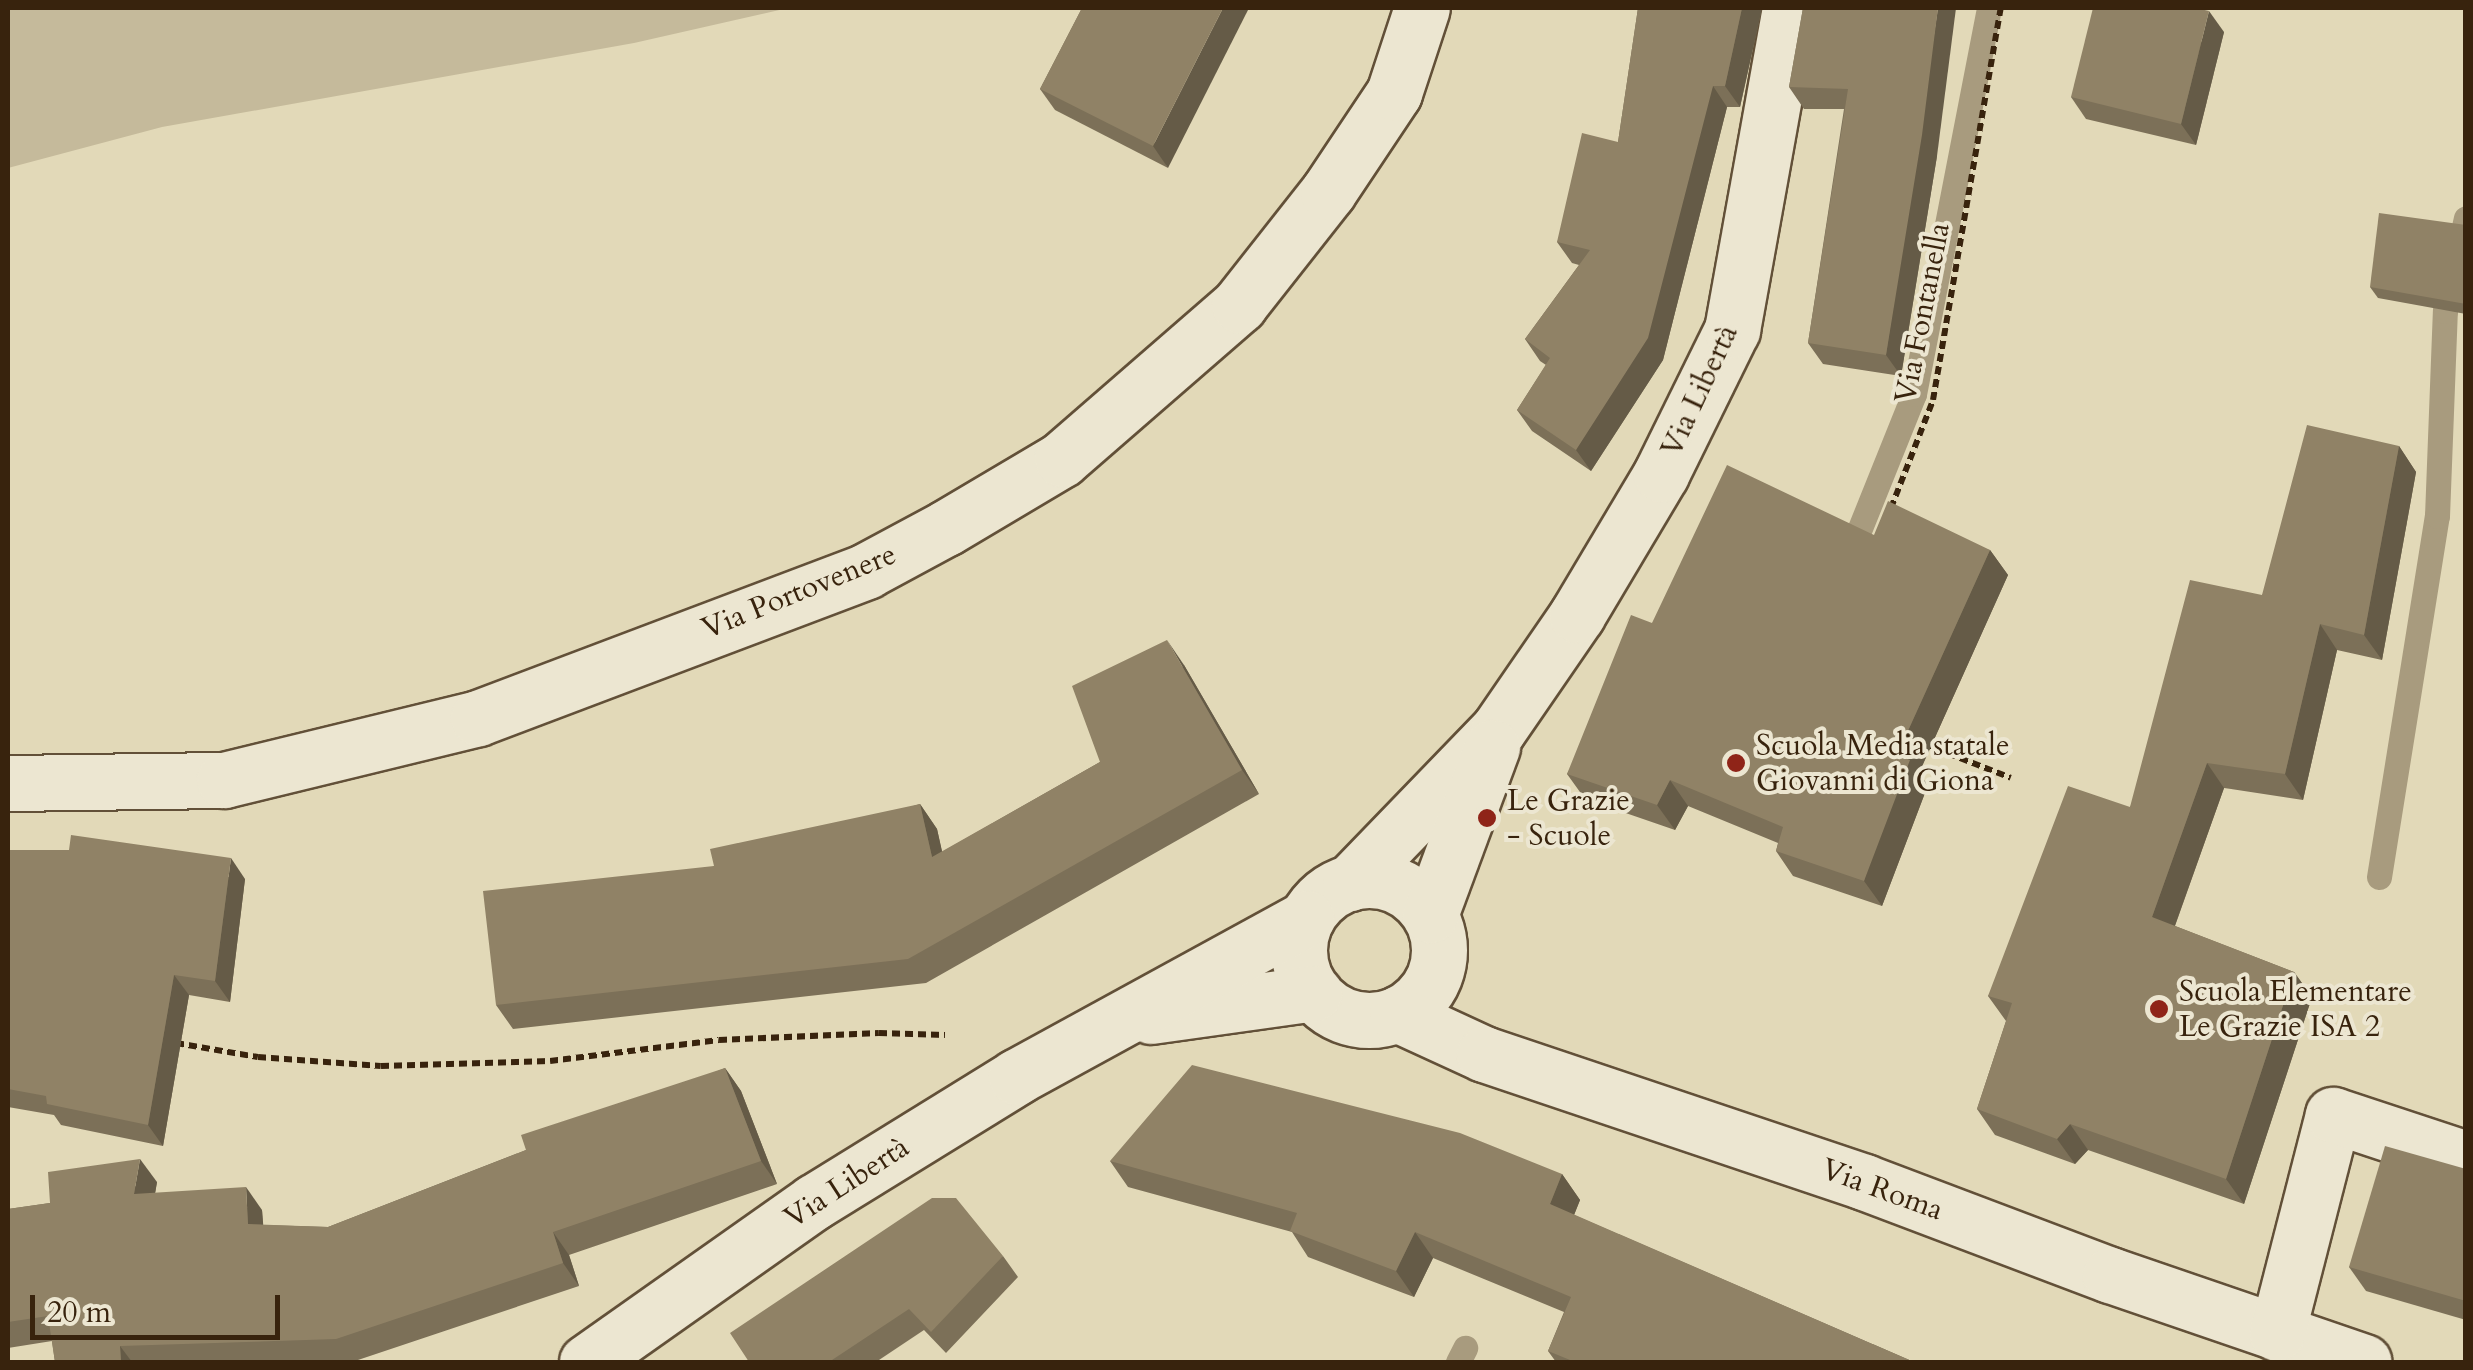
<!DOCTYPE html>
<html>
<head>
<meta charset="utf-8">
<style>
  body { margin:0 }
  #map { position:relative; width:2473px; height:1370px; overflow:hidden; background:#e2d9b8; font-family:Cardo,serif }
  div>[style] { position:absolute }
  .green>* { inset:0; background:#c5ba9b }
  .stream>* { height:25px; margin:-12.5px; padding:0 12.5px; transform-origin:12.5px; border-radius:12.5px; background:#a89b7e }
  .path>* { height:6px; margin-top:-3px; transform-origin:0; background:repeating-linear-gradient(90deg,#38230d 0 8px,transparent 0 13px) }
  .roads { filter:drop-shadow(2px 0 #625038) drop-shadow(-2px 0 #625038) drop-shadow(0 2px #625038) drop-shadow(0 -2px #625038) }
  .street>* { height:55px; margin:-27.5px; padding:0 27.5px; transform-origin:27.5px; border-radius:27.5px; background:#ece6d1 }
  .street>.ring { margin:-27.5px; padding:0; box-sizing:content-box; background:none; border:55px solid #ece6d1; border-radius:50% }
  .secondary>* { height:55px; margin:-27.5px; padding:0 27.5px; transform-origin:27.5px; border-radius:27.5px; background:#ece6d1 }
  .wall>* { inset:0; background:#7c7058 }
  .shaded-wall>* { inset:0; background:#655b47 }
  .building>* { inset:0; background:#908266 }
  .dots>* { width:28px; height:28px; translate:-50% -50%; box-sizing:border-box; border:5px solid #ece6d1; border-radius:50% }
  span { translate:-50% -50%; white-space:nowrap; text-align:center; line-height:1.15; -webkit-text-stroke:8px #ece6d1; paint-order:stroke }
  .street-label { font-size:30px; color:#38230d }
  .poi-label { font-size:30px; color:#38230d }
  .left { translate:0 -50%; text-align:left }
  .frame { position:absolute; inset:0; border:10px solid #38230d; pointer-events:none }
  .scale { position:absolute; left:30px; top:1295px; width:250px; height:45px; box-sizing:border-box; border:5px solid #38230d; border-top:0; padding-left:12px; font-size:30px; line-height:35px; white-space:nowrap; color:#38230d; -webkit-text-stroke:8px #ece6d1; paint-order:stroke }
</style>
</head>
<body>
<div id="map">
  <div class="green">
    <div style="clip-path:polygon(8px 8px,788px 8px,634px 43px,162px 127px,8px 168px)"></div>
  </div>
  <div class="stream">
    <div style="left:1848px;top:558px;width:177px;rotate:-68.1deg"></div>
    <div style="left:1914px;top:394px;width:393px;rotate:-79deg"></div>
    <div style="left:2379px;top:877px;width:366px;rotate:-80.9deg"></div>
    <div style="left:2437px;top:516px;width:205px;rotate:-87.8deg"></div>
    <div style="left:2445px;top:311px;width:95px;rotate:-77.3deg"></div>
    <div style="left:1458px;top:1362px;width:16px;rotate:-63deg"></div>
  </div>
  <div class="path">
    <div style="left:1891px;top:508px;width:116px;rotate:-68.7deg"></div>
    <div style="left:1933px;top:400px;width:398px;rotate:-80.2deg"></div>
    <div style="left:1924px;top:744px;width:93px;rotate:21.3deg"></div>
    <div style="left:176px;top:1043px;width:83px;rotate:9.7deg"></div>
    <div style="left:258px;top:1057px;width:123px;rotate:4.2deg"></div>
    <div style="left:381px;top:1066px;width:169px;rotate:-1.7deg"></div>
    <div style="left:550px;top:1061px;width:170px;rotate:-7.1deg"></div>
    <div style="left:719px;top:1040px;width:160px;rotate:-2.5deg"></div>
    <div style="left:879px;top:1033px;width:66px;rotate:1.7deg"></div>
  </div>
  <div class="roads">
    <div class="street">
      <div class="ring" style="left:1299px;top:880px;width:85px;height:85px"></div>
      <div style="left:1350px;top:883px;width:213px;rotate:-46deg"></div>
      <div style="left:1498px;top:730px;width:140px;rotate:-55.5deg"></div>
      <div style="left:1577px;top:615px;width:164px;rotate:-59.2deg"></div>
      <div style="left:1661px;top:474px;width:161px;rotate:-63.8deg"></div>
      <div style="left:1732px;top:330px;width:327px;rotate:-79.8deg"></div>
      <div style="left:1430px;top:915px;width:179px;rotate:-69.7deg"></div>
      <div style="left:1397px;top:1014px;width:96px;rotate:24.7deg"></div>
      <div style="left:1484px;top:1054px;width:401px;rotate:18.6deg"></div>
      <div style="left:1864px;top:1182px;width:263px;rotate:20.7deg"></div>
      <div style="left:2110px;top:1275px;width:268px;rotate:18.9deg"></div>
      <div style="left:1151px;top:1016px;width:165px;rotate:-8deg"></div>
      <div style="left:2277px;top:1333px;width:225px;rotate:-75.6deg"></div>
      <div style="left:2333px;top:1115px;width:140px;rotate:18.3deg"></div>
      <div style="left:587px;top:1362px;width:278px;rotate:-35.2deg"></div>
      <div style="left:814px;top:1202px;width:238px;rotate:-31.7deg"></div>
      <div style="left:1016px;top:1077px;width:331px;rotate:-28.7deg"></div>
    </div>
    <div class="secondary">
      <div style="left:8px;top:783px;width:216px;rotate:-0.8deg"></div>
      <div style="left:224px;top:780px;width:261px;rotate:-13.7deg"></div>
      <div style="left:478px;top:718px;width:415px;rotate:-20.7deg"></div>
      <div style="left:866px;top:571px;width:91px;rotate:-28.3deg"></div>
      <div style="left:946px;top:528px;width:135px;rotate:-30.7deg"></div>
      <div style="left:1062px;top:459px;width:235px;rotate:-41deg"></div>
      <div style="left:1239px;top:305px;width:144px;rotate:-51.8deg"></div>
      <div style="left:1328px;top:192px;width:119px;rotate:-56.3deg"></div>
      <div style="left:1394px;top:93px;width:89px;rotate:-71.8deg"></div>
    </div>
  </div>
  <div class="wall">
    <div style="clip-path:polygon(1082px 8px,1168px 168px,1055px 110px,1040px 89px)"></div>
    <div style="clip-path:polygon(1638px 8px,1762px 8px,1740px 107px,1727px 107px,1663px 360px,1591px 471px,1532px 431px,1517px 410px,1546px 365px,1540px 361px,1525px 339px,1579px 265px,1572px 263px,1557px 242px,1618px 142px)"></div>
    <div style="clip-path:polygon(1803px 8px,1937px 156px,1901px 376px,1823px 364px,1808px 343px,1844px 109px,1804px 109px,1789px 87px)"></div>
    <div style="clip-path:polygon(2224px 32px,2196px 145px,2086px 119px,2071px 97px)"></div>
    <div style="clip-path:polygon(2466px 225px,2466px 314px,2378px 298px,2370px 287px)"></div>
    <div style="clip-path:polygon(2399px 446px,2416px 472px,2382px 660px,2337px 650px,2303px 800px,2224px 788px,2175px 926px,2294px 972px,2312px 997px,2244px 1204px,2088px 1150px,2075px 1164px,1995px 1135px,1977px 1109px,2006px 1021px,1988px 996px,2130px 807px,2262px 595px)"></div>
    <div style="clip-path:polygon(1874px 535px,1990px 550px,2008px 575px,1919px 773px,1928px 785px,1882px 906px,1793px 876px,1776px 851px,1778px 843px,1688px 806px,1675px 830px,1585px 799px,1567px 774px,1652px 623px)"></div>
    <div style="clip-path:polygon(1184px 665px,1259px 794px,926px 983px,513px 1029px,496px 1005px,714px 866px,920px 804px,937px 829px,942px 852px,1100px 762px)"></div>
    <div style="clip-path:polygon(8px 850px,245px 879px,230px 1002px,189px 995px,163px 1146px,61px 1125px,54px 1115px,8px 1107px)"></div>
    <div style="clip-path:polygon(725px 1068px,741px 1091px,777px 1184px,569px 1255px,579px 1286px,352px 1362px,55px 1362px,52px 1341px,8px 1348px,8px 1209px,50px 1203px,157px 1182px,155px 1193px,262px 1210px,263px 1225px,328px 1227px,526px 1150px)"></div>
    <div style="clip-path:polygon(1110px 1161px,1562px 1174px,1580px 1200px,1574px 1215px,1914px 1362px,1556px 1362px,1548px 1351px,1564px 1312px,1433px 1258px,1414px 1297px,1308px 1257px,1292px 1232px,1128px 1187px)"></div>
    <div style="clip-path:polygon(2466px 1169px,2466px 1320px,2366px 1291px,2349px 1267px)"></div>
    <div style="clip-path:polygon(1003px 1256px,1018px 1277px,946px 1353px,924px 1330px,876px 1362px,749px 1362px)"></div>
  </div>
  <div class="shaded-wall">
    <div style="clip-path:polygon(1223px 8px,1249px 8px,1168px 168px,1153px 146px)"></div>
    <div style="clip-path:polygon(1742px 8px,1762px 8px,1740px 107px,1725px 86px)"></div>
    <div style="clip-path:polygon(1938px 8px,1956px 8px,1937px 156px,1901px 376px,1886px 355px)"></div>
    <div style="clip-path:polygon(2209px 11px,2224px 32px,2196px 145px,2181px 124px)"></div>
    <div style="clip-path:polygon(1713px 86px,1727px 107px,1663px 360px,1591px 471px,1576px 450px)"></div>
    <div style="clip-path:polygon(2399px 446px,2416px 472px,2382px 660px,2364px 635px)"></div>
    <div style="clip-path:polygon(1990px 550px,2008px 575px,1919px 773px,1928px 785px,1882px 906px,1864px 881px,1897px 755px)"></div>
    <div style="clip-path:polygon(2320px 624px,2337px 650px,2303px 800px,2285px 774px)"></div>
    <div style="clip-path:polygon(1167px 640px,1184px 665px,1259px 794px,1242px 770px)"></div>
    <div style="clip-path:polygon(2207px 763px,2224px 788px,2169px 942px,2152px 917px)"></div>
    <div style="clip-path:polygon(1670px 780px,1688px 806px,1675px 830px,1657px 805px)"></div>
    <div style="clip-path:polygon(920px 804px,937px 829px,949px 882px,932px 857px)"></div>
    <div style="clip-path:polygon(231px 858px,245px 879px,230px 1002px,215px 981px)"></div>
    <div style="clip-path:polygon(2294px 972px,2312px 997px,2244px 1204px,2226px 1179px)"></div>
    <div style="clip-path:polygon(174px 975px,189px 995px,163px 1146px,148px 1125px)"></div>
    <div style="clip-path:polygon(725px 1068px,741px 1091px,777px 1184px,761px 1161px)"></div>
    <div style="clip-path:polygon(2070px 1124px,2088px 1150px,2075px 1164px,2057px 1139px)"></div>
    <div style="clip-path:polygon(140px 1159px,157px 1182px,151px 1218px,134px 1194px)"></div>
    <div style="clip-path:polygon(1562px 1174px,1580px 1200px,1568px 1230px,1550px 1204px)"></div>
    <div style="clip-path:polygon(246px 1187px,262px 1210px,265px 1247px,248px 1224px)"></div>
    <div style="clip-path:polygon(553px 1232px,569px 1255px,579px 1286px,563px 1263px)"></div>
    <div style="clip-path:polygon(1415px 1232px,1433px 1258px,1414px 1297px,1396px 1271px)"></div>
    <div style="clip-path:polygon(120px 1346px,132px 1362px,121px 1362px)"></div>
  </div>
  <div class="building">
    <div style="clip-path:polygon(1082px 8px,1223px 8px,1153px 146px,1040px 89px)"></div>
    <div style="clip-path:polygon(1638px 8px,1742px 8px,1725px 86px,1713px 86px,1648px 338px,1576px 450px,1517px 410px,1550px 358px,1525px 339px,1590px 250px,1557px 242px,1582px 133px,1618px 142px)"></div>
    <div style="clip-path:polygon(1803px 8px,1938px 8px,1922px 135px,1886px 355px,1808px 343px,1848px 89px,1789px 87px)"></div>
    <div style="clip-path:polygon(2093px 8px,2196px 8px,2209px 11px,2181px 124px,2071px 97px)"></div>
    <div style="clip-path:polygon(2379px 213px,2466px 225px,2466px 304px,2370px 287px)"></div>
    <div style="clip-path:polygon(2307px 425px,2399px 446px,2364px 635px,2320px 624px,2285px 774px,2207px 763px,2152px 917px,2294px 972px,2226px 1179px,2070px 1124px,2057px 1139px,1977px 1109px,2012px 1003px,1988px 996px,2068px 786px,2130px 807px,2190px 580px,2262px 595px)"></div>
    <div style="clip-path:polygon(1727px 465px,1874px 535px,1888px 501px,1990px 550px,1897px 755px,1910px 760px,1864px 881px,1776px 851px,1783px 827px,1670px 780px,1657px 805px,1567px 774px,1631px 615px,1652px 623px)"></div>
    <div style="clip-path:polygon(1167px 640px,1242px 770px,908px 959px,496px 1005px,483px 891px,714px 866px,710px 849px,920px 804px,932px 857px,1100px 762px,1072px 686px)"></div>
    <div style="clip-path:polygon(71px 835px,231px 858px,215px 981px,174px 975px,148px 1125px,47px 1104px,46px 1096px,8px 1089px,8px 850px,69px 850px)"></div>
    <div style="clip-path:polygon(1192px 1065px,1460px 1133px,1562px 1174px,1550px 1204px,1914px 1362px,1575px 1362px,1548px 1351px,1571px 1297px,1415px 1232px,1396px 1271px,1290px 1231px,1297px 1213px,1110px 1161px)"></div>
    <div style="clip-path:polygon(725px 1068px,761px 1161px,553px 1232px,563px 1263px,336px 1339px,120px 1346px,121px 1362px,55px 1362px,48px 1316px,8px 1322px,8px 1209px,50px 1203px,48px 1172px,140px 1159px,134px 1194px,246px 1187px,248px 1224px,328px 1227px,526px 1150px,521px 1135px)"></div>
    <div style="clip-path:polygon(2385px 1146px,2466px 1169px,2466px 1301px,2349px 1267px)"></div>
    <div style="clip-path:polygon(932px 1198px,956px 1198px,1003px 1256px,931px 1332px,909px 1309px,829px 1362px,749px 1362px,730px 1333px)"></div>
  </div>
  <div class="dots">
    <div style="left:1736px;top:763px;background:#8f2418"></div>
    <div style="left:1487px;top:818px;background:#8f2418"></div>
    <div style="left:2159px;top:1009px;background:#8f2418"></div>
  </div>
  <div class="street-label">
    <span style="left:1923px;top:313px;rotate:-79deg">Via Fontanella</span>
    <span style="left:1700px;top:391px;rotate:-65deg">Via Libertà</span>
    <span style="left:799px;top:592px;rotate:-22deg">Via Portovenere</span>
    <span style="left:847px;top:1183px;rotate:-33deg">Via Libertà</span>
    <span style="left:1882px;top:1190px;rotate:20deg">Via Roma</span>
  </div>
  <div class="poi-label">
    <span class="left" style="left:1756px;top:763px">Scuola Media statale<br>Giovanni di Giona</span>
    <span class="left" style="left:1507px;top:818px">Le Grazie<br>- Scuole</span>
    <span class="left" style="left:2179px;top:1009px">Scuola Elementare<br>Le Grazie ISA 2</span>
  </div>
  <div class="frame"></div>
  <div class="scale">20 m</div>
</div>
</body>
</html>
